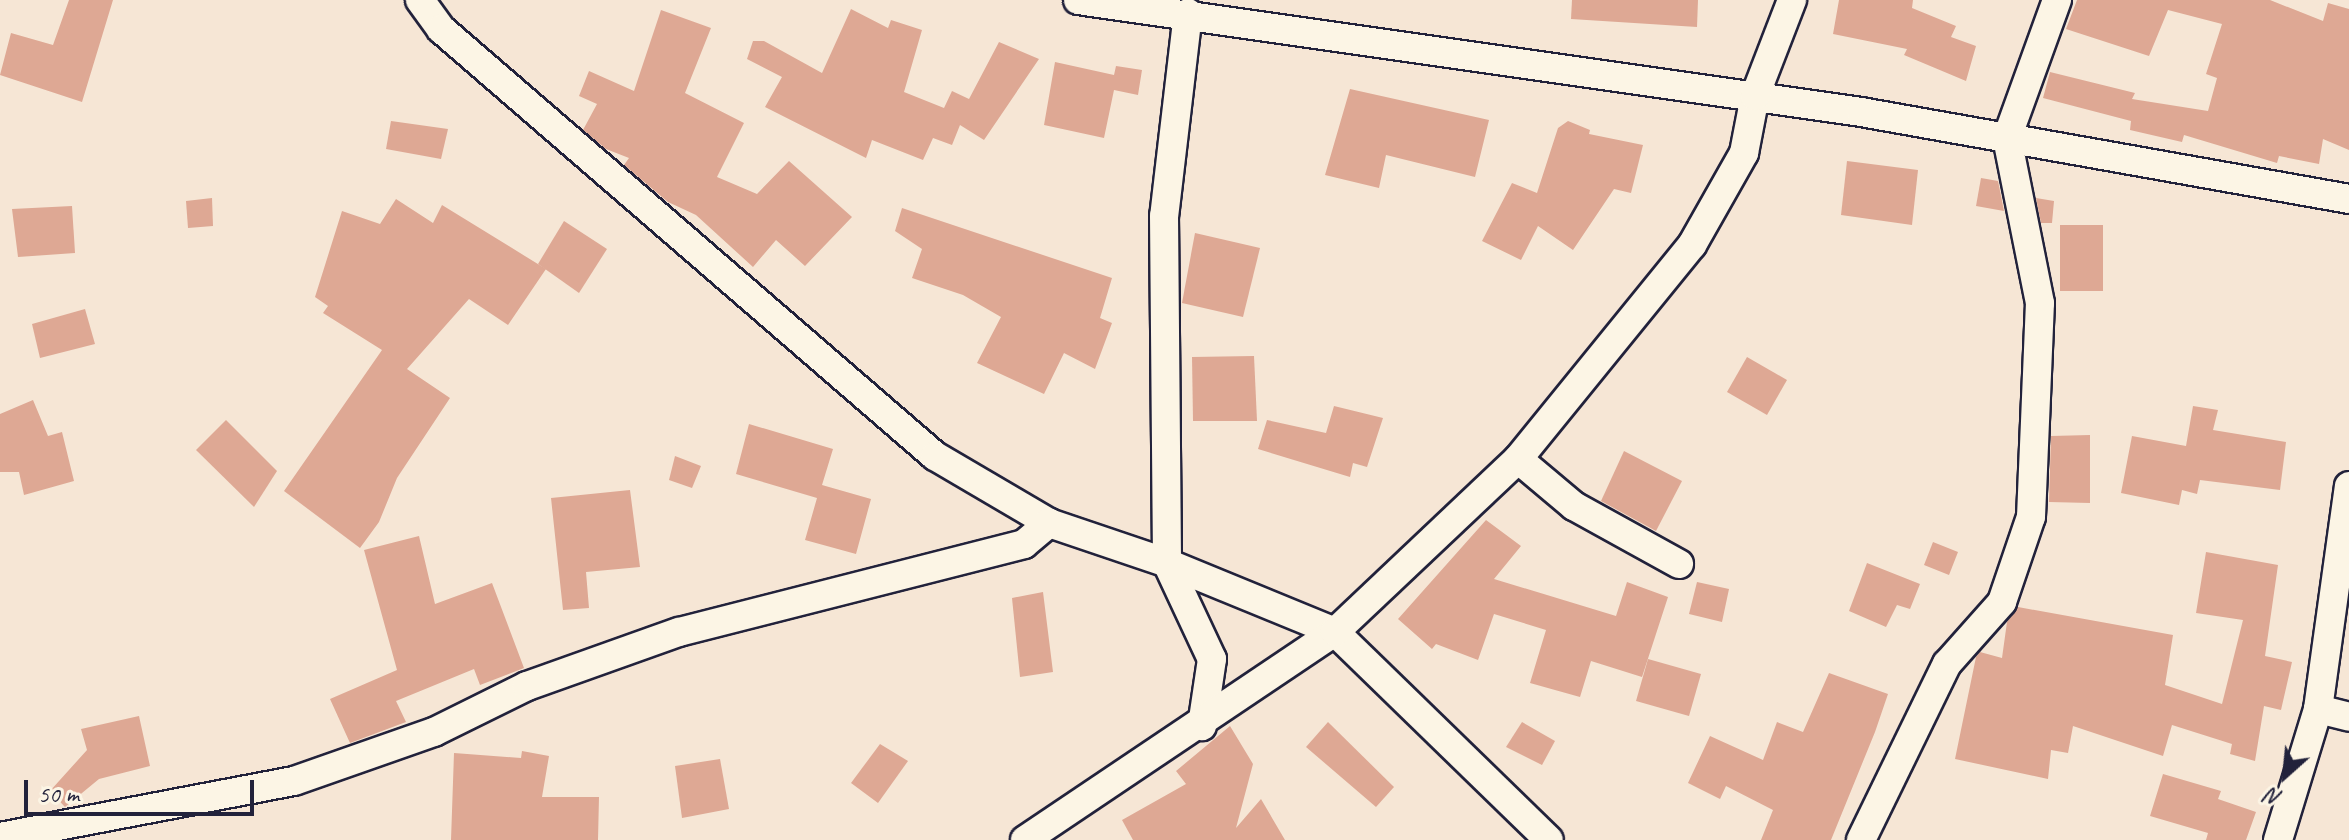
<!DOCTYPE html>
<html>
<head>
<meta charset="utf-8">
<style>
  body { margin:0 }
  #map { position:relative; width:2349px; height:840px; overflow:hidden; background:#f6e6d5; font-family:Caveat,sans-serif }
  div>[style] { position:absolute }
  .building>* { inset:0; background:#dea894 }
  .roads { filter:drop-shadow(2px 0 #22223b) drop-shadow(-2px 0 #22223b) drop-shadow(0 2px #22223b) drop-shadow(0 -2px #22223b) }
  .street>* { height:28px; margin:-14px; padding:0 14px; transform-origin:14px; border-radius:14px; background:#fcf5e5 }
  span { translate:-50% -50%; white-space:nowrap; text-align:center; line-height:1.15; -webkit-text-stroke:8px #fcf5e5; paint-order:stroke }
  .north { position:absolute; left:2245px; top:736px; width:80px; height:80px; -webkit-text-stroke:6px #fcf5e5; paint-order:stroke; rotate:207deg; font-size:22px; font-weight:700; line-height:32px; text-align:center; color:#22223b }
  .north::after { content:''; display:block; margin:auto; width:28px; height:36px; background:#22223b; clip-path:polygon(50% 0,100% 100%,50% 72%,0 100%) }
  .scale { position:absolute; left:24px; top:780px; width:230px; height:36px; box-sizing:border-box; border:4px solid #22223b; border-top:0; padding-left:10px; font-size:24px; line-height:28px; white-space:nowrap; color:#22223b; -webkit-text-stroke:6px #fcf5e5; paint-order:stroke }
</style>
</head>
<body>
<div id="map">
  <div class="building">
    <div style="clip-path:polygon(69px 0,113px 0,82px 102px,0 75px,11px 33px,53px 45px)"></div>
    <div style="clip-path:polygon(1572px 0,1698px 0,1697px 27px,1571px 19px)"></div>
    <div style="clip-path:polygon(1839px 0,1913px 0,1912px 8px,1956px 26px,1951px 37px,1976px 46px,1966px 81px,1904px 55px,1907px 49px,1833px 34px)"></div>
    <div style="clip-path:polygon(2077px 0,2270px 0,2323px 21px,2328px 3px,2349px 9px,2349px 150px,2323px 139px,2319px 164px,2279px 156px,2277px 163px,2184px 135px,2182px 142px,2130px 130px,2131px 121px,2043px 98px,2050px 72px,2135px 93px,2132px 99px,2208px 111px,2217px 78px,2206px 74px,2222px 24px,2168px 10px,2149px 56px,2066px 29px)"></div>
    <div style="clip-path:polygon(851px 9px,888px 28px,891px 20px,922px 30px,904px 92px,944px 108px,952px 91px,969px 99px,999px 42px,1039px 59px,984px 140px,960px 125px,952px 145px,933px 138px,923px 160px,872px 140px,866px 158px,765px 107px,782px 77px,747px 59px,753px 41px,764px 41px,822px 73px)"></div>
    <div style="clip-path:polygon(661px 10px,711px 28px,685px 93px,744px 123px,717px 177px,757px 194px,789px 161px,852px 217px,805px 266px,776px 240px,753px 267px,696px 215px,668px 202px,624px 165px,629px 158px,606px 149px,583px 130px,597px 104px,579px 96px,589px 71px,634px 91px)"></div>
    <div style="clip-path:polygon(1055px 62px,1114px 75px,1116px 66px,1142px 70px,1138px 95px,1114px 90px,1104px 138px,1044px 125px)"></div>
    <div style="clip-path:polygon(1350px 89px,1489px 120px,1475px 177px,1386px 155px,1379px 188px,1325px 175px)"></div>
    <div style="clip-path:polygon(391px 121px,448px 129px,441px 159px,386px 149px)"></div>
    <div style="clip-path:polygon(1568px 121px,1590px 130px,1589px 134px,1643px 145px,1631px 193px,1614px 189px,1573px 250px,1538px 226px,1521px 260px,1482px 241px,1512px 183px,1537px 193px,1558px 128px)"></div>
    <div style="clip-path:polygon(1847px 161px,1918px 170px,1912px 225px,1841px 215px)"></div>
    <div style="clip-path:polygon(1981px 178px,1998px 181px,2004px 211px,1976px 206px)"></div>
    <div style="clip-path:polygon(212px 198px,213px 226px,188px 228px,186px 201px)"></div>
    <div style="clip-path:polygon(2036px 198px,2054px 201px,2052px 223px,2041px 223px)"></div>
    <div style="clip-path:polygon(396px 199px,433px 223px,442px 205px,546px 269px,508px 325px,469px 299px,407px 369px,450px 398px,397px 478px,379px 522px,360px 548px,284px 491px,382px 350px,323px 313px,328px 306px,315px 297px,342px 211px,380px 224px)"></div>
    <div style="clip-path:polygon(72px 206px,75px 253px,18px 257px,12px 209px)"></div>
    <div style="clip-path:polygon(902px 208px,1112px 278px,1100px 318px,1112px 323px,1095px 369px,1064px 353px,1044px 394px,977px 363px,1001px 317px,963px 295px,912px 278px,922px 249px,895px 231px)"></div>
    <div style="clip-path:polygon(564px 221px,607px 249px,579px 293px,538px 264px)"></div>
    <div style="clip-path:polygon(2060px 225px,2103px 225px,2103px 291px,2060px 291px)"></div>
    <div style="clip-path:polygon(1195px 233px,1260px 248px,1243px 317px,1182px 303px)"></div>
    <div style="clip-path:polygon(85px 309px,95px 344px,40px 358px,32px 324px)"></div>
    <div style="clip-path:polygon(1254px 356px,1257px 421px,1193px 421px,1192px 357px)"></div>
    <div style="clip-path:polygon(1747px 357px,1787px 380px,1767px 415px,1727px 392px)"></div>
    <div style="clip-path:polygon(33px 400px,48px 436px,62px 432px,74px 481px,24px 495px,19px 472px,0 472px,0 414px)"></div>
    <div style="clip-path:polygon(1334px 406px,1383px 418px,1367px 467px,1353px 463px,1350px 477px,1258px 449px,1267px 420px,1326px 433px)"></div>
    <div style="clip-path:polygon(2193px 406px,2218px 410px,2213px 430px,2286px 442px,2280px 490px,2200px 480px,2197px 494px,2182px 490px,2179px 505px,2121px 493px,2132px 436px,2186px 446px)"></div>
    <div style="clip-path:polygon(226px 420px,277px 471px,254px 507px,196px 450px)"></div>
    <div style="clip-path:polygon(749px 424px,833px 449px,822px 485px,871px 499px,856px 554px,805px 540px,817px 498px,736px 474px)"></div>
    <div style="clip-path:polygon(2090px 435px,2090px 503px,2049px 502px,2051px 436px)"></div>
    <div style="clip-path:polygon(1624px 451px,1682px 481px,1656px 531px,1601px 501px)"></div>
    <div style="clip-path:polygon(675px 456px,701px 466px,692px 488px,669px 480px)"></div>
    <div style="clip-path:polygon(630px 490px,640px 567px,586px 572px,589px 608px,563px 610px,551px 498px)"></div>
    <div style="clip-path:polygon(1486px 520px,1521px 546px,1494px 579px,1616px 616px,1627px 582px,1668px 597px,1642px 677px,1591px 661px,1580px 697px,1530px 683px,1546px 630px,1494px 614px,1478px 660px,1436px 644px,1432px 649px,1398px 619px)"></div>
    <div style="clip-path:polygon(419px 536px,435px 604px,492px 583px,524px 668px,480px 685px,474px 669px,396px 701px,406px 722px,350px 743px,330px 699px,397px 670px,364px 550px)"></div>
    <div style="clip-path:polygon(1933px 542px,1958px 552px,1949px 575px,1924px 565px)"></div>
    <div style="clip-path:polygon(2206px 552px,2278px 565px,2265px 656px,2292px 662px,2281px 710px,2264px 706px,2255px 761px,2230px 754px,2232px 744px,2172px 725px,2163px 756px,2073px 726px,2068px 753px,2051px 750px,2048px 779px,1955px 759px,1976px 657px,1980px 652px,2002px 658px,2007px 622px,2018px 607px,2173px 635px,2165px 685px,2222px 704px,2243px 620px,2196px 613px)"></div>
    <div style="clip-path:polygon(1867px 563px,1920px 584px,1910px 609px,1897px 605px,1886px 627px,1849px 611px)"></div>
    <div style="clip-path:polygon(1697px 582px,1729px 589px,1722px 622px,1689px 614px)"></div>
    <div style="clip-path:polygon(1043px 592px,1053px 672px,1020px 677px,1012px 598px)"></div>
    <div style="clip-path:polygon(1648px 659px,1701px 674px,1689px 716px,1636px 701px)"></div>
    <div style="clip-path:polygon(1829px 673px,1888px 694px,1875px 732px,1831px 840px,1761px 840px,1773px 810px,1726px 786px,1720px 799px,1688px 783px,1710px 736px,1763px 760px,1777px 722px,1803px 732px)"></div>
    <div style="clip-path:polygon(139px 716px,150px 766px,99px 779px,65px 807px,50px 791px,87px 750px,81px 729px)"></div>
    <div style="clip-path:polygon(1328px 722px,1394px 787px,1376px 807px,1306px 747px)"></div>
    <div style="clip-path:polygon(1522px 722px,1555px 741px,1542px 765px,1506px 747px)"></div>
    <div style="clip-path:polygon(1230px 726px,1253px 764px,1236px 828px,1261px 799px,1285px 840px,1133px 840px,1122px 820px,1186px 784px,1176px 771px)"></div>
    <div style="clip-path:polygon(880px 744px,908px 761px,878px 803px,851px 783px)"></div>
    <div style="clip-path:polygon(522px 751px,549px 756px,542px 797px,599px 797px,598px 840px,451px 840px,454px 753px,521px 758px)"></div>
    <div style="clip-path:polygon(720px 759px,729px 809px,682px 818px,675px 766px)"></div>
    <div style="clip-path:polygon(2163px 774px,2221px 791px,2218px 799px,2256px 812px,2246px 840px,2206px 840px,2208px 833px,2150px 816px)"></div>
  </div>
  <div class="roads">
    <div class="street">
      <div style="left:420px;top:0;width:36px;rotate:54deg"></div>
      <div style="left:441px;top:29px;width:653px;rotate:40.84deg"></div>
      <div style="left:935px;top:456px;width:132px;rotate:30.4deg"></div>
      <div style="left:1049px;top:523px;width:125px;rotate:18.7deg"></div>
      <div style="left:1167px;top:563px;width:182px;rotate:22.3deg"></div>
      <div style="left:1335px;top:632px;width:298px;rotate:44.2deg"></div>
      <div style="left:1078px;top:0;width:791px;rotate:8.14deg"></div>
      <div style="left:1861px;top:112px;width:496px;rotate:10.1deg"></div>
      <div style="left:1188px;top:13px;width:204px;rotate:96.7deg"></div>
      <div style="left:1164px;top:216px;width:347px;rotate:89.5deg"></div>
      <div style="left:1167px;top:563px;width:106px;rotate:64.9deg"></div>
      <div style="left:1212px;top:659px;width:68px;rotate:98.5deg"></div>
      <div style="left:1518px;top:459px;width:73px;rotate:40deg"></div>
      <div style="left:1574px;top:506px;width:120px;rotate:28.9deg"></div>
      <div style="left:2318px;top:709px;width:32px;rotate:14deg"></div>
      <div style="left:0;top:837px;width:299px;rotate:-10.8deg"></div>
      <div style="left:294px;top:781px;width:148px;rotate:-19.3deg"></div>
      <div style="left:434px;top:732px;width:104px;rotate:-26.3deg"></div>
      <div style="left:527px;top:686px;width:161px;rotate:-19.6deg"></div>
      <div style="left:679px;top:632px;width:356px;rotate:-14.3deg"></div>
      <div style="left:1024px;top:544px;width:33px;rotate:-40deg"></div>
      <div style="left:1025px;top:840px;width:373px;rotate:-33.9deg"></div>
      <div style="left:1335px;top:632px;width:252px;rotate:-43.4deg"></div>
      <div style="left:1518px;top:459px;width:276px;rotate:-50.9deg"></div>
      <div style="left:1692px;top:245px;width:106px;rotate:-60.5deg"></div>
      <div style="left:1744px;top:153px;width:58px;rotate:-79.1deg"></div>
      <div style="left:1755px;top:96px;width:103px;rotate:-68.9deg"></div>
      <div style="left:1861px;top:840px;width:196px;rotate:-64deg"></div>
      <div style="left:1947px;top:664px;width:83px;rotate:-48.4deg"></div>
      <div style="left:2002px;top:602px;width:90px;rotate:-71.2deg"></div>
      <div style="left:2031px;top:517px;width:214px;rotate:-87.6deg"></div>
      <div style="left:2040px;top:303px;width:168px;rotate:-101.3deg"></div>
      <div style="left:2007px;top:138px;width:147px;rotate:-70.1deg"></div>
      <div style="left:2278px;top:840px;width:137px;rotate:-73deg"></div>
      <div style="left:2318px;top:709px;width:225px;rotate:-82.1deg"></div>
    </div>
  </div>
  <div class="north">N</div>
  <div class="scale">50 m</div>
</div>
</body>
</html>
